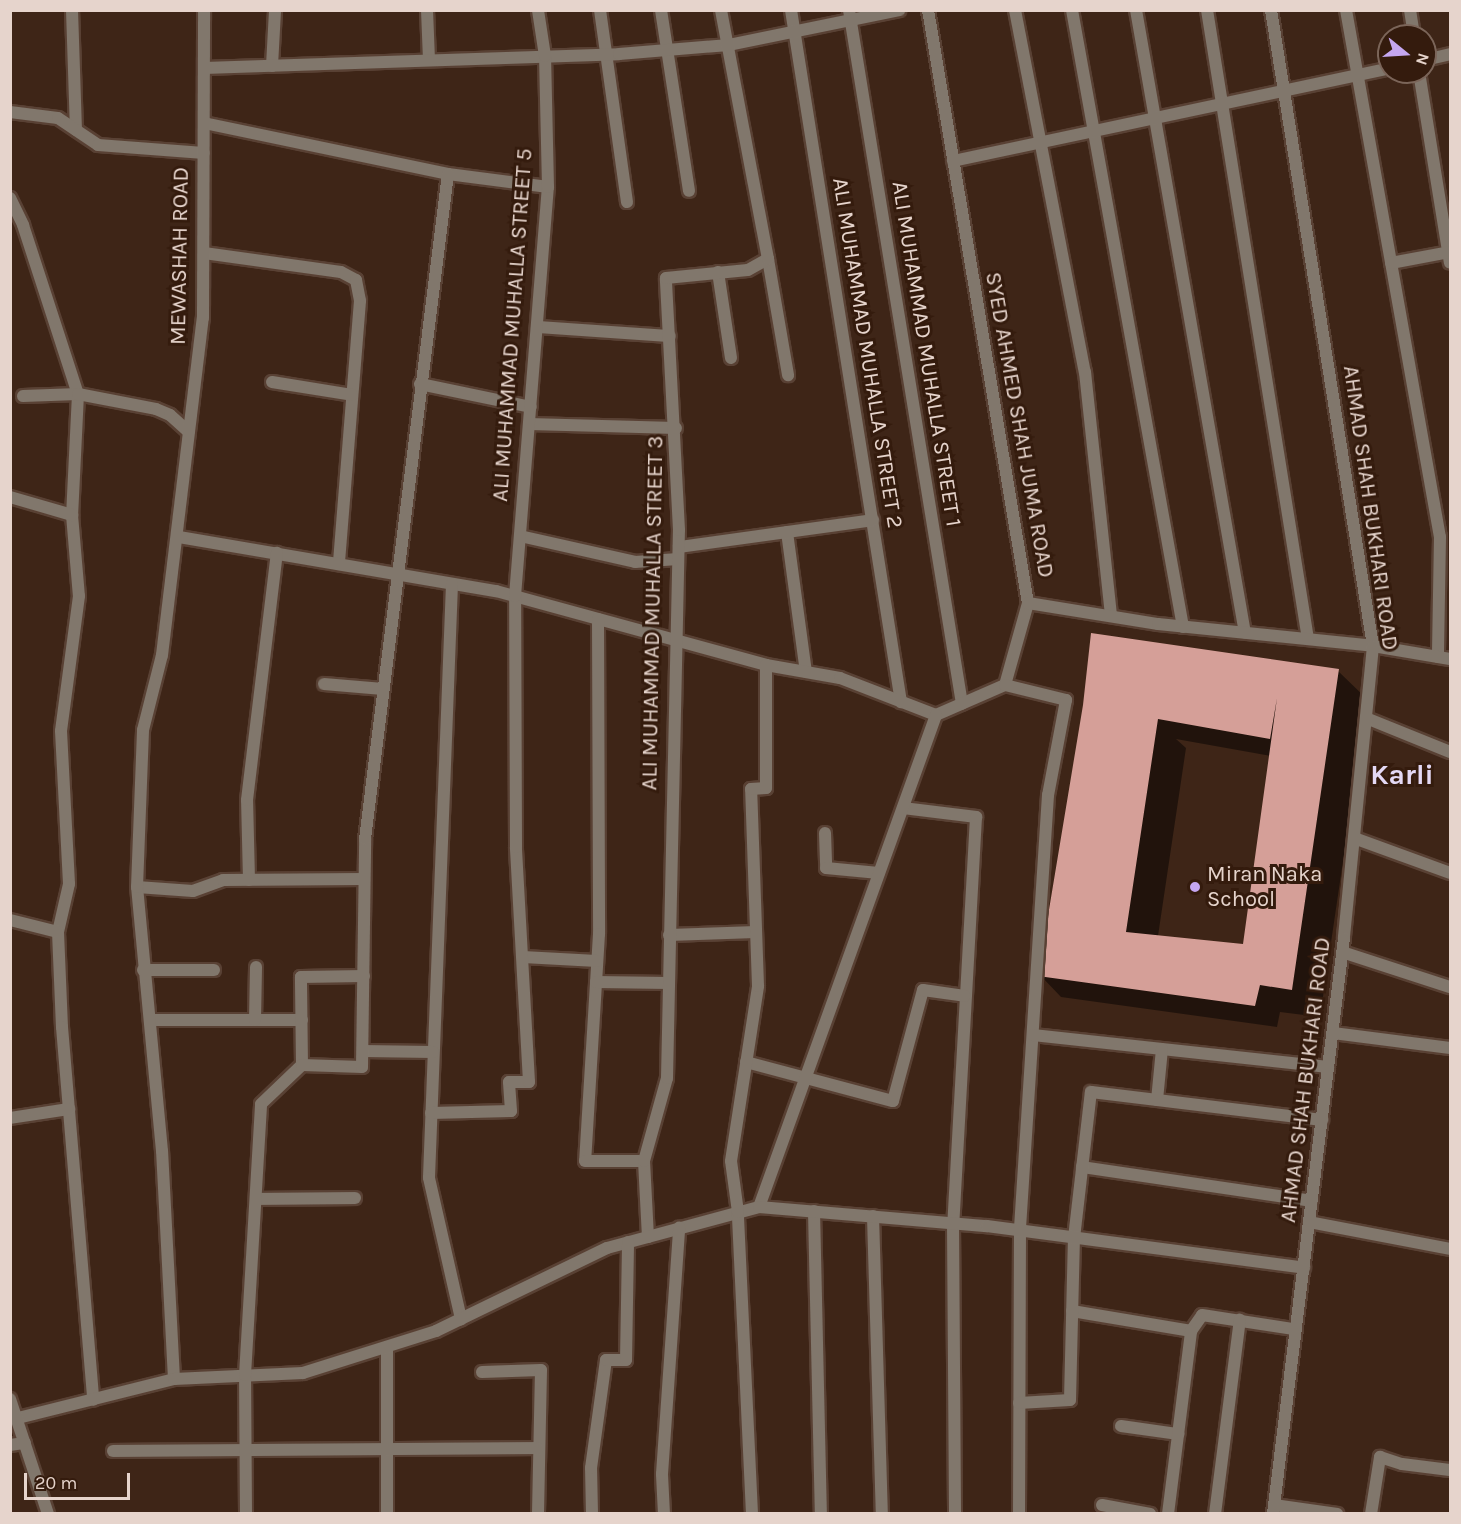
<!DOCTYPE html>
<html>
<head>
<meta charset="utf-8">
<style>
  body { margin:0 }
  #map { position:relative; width:1461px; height:1524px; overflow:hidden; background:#3e2517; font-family:Karla,sans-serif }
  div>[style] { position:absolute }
  .shadow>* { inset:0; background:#0007 }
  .building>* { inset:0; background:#d59f98 }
  .roads { filter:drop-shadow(2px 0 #594134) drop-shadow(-2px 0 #594134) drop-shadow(0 2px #594134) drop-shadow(0 -2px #594134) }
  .minor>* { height:12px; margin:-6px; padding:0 6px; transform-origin:6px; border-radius:6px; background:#81776c }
  .tertiary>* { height:12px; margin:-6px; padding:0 6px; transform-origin:6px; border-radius:6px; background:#81776c }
  .dots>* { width:16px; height:16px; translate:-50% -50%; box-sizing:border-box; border:3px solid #341b0d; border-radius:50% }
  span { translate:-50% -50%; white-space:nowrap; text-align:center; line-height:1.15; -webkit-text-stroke:6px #341b0d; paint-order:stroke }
  .street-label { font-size:22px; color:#e6d4cc }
  .poi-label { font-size:22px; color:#e6d4cc }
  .left { translate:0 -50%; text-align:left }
  .district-label { font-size:28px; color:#e4d9f5; font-weight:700 }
  .frame { position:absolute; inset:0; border:12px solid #e6d4cc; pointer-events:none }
  .north { position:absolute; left:1377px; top:24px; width:60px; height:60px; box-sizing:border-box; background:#341b0d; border:2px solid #7b6559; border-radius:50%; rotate:108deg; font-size:16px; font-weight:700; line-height:24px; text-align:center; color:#e6d4cc }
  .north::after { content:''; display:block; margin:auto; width:21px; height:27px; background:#c5a7f1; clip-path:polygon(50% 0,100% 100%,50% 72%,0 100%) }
  .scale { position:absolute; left:24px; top:1473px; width:106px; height:27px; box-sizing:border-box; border:3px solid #e6d4cc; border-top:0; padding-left:8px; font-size:18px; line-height:21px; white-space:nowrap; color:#e6d4cc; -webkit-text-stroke:4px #341b0d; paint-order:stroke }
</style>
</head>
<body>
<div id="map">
  <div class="shadow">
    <div style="clip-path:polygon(evenodd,1338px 671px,1367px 699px,1320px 1017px,1280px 1012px,1277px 1027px,1061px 997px,1040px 975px,1085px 706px,1338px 671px,1176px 739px,1271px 756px,1244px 945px,1158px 936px,1186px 748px,1176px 739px)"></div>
  </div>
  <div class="building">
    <div style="clip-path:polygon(evenodd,1091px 633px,1339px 669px,1292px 990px,1260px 985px,1255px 1006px,1038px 976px,1083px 705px,1091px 633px,1277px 698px,1243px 944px,1126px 932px,1158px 719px,1270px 739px,1277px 698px)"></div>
  </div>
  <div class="roads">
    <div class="minor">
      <div style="left:72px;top:10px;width:120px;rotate:88.1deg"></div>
      <div style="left:427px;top:10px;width:50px;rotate:87.7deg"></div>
      <div style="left:600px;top:10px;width:194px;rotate:82deg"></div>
      <div style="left:661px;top:10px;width:183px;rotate:81.2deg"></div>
      <div style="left:791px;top:10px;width:701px;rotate:80.97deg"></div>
      <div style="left:849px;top:10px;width:703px;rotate:80.75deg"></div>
      <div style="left:1015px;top:10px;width:369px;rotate:79.1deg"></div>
      <div style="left:1085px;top:372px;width:245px;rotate:83.9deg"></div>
      <div style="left:1072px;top:10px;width:627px;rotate:79.8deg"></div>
      <div style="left:1136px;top:10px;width:632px;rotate:80.08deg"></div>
      <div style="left:1207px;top:10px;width:637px;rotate:80.88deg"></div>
      <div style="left:1346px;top:10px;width:535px;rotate:79.89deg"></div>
      <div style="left:1440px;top:537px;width:120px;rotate:91deg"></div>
      <div style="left:1410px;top:10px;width:26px;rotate:81deg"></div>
      <div style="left:1425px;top:60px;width:26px;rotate:-13deg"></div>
      <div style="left:272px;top:66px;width:56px;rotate:-86.9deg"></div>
      <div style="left:204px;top:68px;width:415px;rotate:-1.9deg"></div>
      <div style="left:619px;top:54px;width:110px;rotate:-4.7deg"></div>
      <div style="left:729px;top:45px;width:174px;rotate:-11.6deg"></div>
      <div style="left:1419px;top:72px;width:193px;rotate:80.8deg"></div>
      <div style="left:10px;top:112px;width:48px;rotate:7.1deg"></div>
      <div style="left:58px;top:118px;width:48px;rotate:34deg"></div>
      <div style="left:98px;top:145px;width:106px;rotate:4.3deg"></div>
      <div style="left:204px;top:123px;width:249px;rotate:11.8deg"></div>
      <div style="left:448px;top:174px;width:101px;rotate:7.4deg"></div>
      <div style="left:953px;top:161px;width:446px;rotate:-12deg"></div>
      <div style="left:10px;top:198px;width:30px;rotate:64deg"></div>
      <div style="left:23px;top:225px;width:178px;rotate:72deg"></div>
      <div style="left:78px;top:394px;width:121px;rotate:92.8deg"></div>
      <div style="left:72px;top:515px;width:81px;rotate:85.1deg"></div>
      <div style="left:79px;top:596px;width:136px;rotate:97.6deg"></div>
      <div style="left:61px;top:731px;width:153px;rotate:87deg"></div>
      <div style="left:69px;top:884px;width:49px;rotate:102.9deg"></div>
      <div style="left:58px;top:932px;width:95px;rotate:87.6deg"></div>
      <div style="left:62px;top:1027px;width:374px;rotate:85.2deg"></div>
      <div style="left:204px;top:253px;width:138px;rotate:7.9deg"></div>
      <div style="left:341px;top:272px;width:17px;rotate:28deg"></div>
      <div style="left:356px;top:280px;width:21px;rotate:79deg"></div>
      <div style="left:360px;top:301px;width:264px;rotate:94.6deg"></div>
      <div style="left:768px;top:259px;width:118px;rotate:80.2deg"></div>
      <div style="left:1391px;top:263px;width:59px;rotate:-10.7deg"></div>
      <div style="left:718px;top:272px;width:87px;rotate:81.4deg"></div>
      <div style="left:537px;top:327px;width:133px;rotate:3.9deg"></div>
      <div style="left:272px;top:382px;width:81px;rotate:9.2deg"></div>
      <div style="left:420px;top:384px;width:113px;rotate:11.7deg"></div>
      <div style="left:23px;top:396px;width:55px;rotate:-2.1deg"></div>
      <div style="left:78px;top:394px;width:79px;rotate:10.9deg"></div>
      <div style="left:156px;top:409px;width:15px;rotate:23deg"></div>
      <div style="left:170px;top:415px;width:25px;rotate:42deg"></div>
      <div style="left:529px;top:424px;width:147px;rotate:1.6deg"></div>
      <div style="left:10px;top:497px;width:65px;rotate:16.2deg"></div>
      <div style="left:787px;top:532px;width:141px;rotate:82.3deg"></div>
      <div style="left:520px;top:536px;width:118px;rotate:12.7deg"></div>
      <div style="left:635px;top:562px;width:43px;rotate:-4deg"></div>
      <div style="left:179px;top:537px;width:322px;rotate:9.7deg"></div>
      <div style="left:496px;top:591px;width:280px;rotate:15.3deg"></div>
      <div style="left:766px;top:665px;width:75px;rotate:10deg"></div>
      <div style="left:840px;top:678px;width:103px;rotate:21.1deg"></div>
      <div style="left:936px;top:715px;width:75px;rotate:-23.5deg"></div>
      <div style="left:1005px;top:685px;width:85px;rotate:-74.3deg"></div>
      <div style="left:679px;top:547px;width:196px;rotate:-7.9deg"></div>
      <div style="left:452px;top:584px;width:594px;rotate:92.22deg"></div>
      <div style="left:429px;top:1178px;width:145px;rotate:77.2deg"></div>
      <div style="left:598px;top:619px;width:315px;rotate:89.8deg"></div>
      <div style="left:599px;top:934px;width:227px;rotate:93.5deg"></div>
      <div style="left:585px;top:1161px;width:59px"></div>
      <div style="left:644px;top:1161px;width:76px;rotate:87deg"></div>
      <div style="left:1373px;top:646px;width:78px;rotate:9.6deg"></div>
      <div style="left:324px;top:684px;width:59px;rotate:4.8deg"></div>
      <div style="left:1005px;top:685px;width:63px;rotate:13.8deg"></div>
      <div style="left:1066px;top:700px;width:97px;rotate:100.7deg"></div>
      <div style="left:1048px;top:795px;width:437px;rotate:93.7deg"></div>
      <div style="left:1020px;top:1231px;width:283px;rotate:90.2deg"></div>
      <div style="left:1366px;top:718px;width:91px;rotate:22deg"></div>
      <div style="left:903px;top:808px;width:74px;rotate:7deg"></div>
      <div style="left:976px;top:817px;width:407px;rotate:93.2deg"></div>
      <div style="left:953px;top:1223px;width:291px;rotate:89.6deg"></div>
      <div style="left:825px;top:833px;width:35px;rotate:88deg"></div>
      <div style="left:826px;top:868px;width:53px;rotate:5.4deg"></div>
      <div style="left:1354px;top:838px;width:102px;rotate:20deg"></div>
      <div style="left:249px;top:880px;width:80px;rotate:-91.4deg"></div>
      <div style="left:247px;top:800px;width:249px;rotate:-83.1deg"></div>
      <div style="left:137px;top:887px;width:56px;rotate:4.1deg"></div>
      <div style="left:193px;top:891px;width:32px;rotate:-20deg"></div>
      <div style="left:223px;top:880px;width:141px;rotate:-0.4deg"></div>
      <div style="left:10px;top:920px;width:49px;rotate:14deg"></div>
      <div style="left:669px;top:935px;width:87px;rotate:-2deg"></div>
      <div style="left:1342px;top:952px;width:114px;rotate:18deg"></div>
      <div style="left:523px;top:957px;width:74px;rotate:3.1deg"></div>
      <div style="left:143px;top:970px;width:71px"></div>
      <div style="left:596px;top:982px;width:73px;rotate:0.8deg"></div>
      <div style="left:150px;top:1020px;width:152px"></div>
      <div style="left:255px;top:1020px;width:53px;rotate:-88.9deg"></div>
      <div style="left:1333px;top:1033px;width:118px;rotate:7.3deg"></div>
      <div style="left:1033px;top:1035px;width:297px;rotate:6.2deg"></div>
      <div style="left:363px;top:1051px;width:70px;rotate:0.8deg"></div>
      <div style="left:746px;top:1062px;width:152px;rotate:14.9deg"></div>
      <div style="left:893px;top:1101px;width:115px;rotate:-74.9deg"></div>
      <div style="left:923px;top:990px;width:42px;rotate:8.1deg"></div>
      <div style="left:302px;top:1065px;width:88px;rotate:-90.7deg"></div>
      <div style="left:301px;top:977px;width:63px;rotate:-0.9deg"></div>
      <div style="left:1157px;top:1100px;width:51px;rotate:-84.4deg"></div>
      <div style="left:431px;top:1113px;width:80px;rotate:-1.4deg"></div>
      <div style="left:511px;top:1111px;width:29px;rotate:-94deg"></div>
      <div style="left:509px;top:1082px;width:20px"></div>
      <div style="left:529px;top:1082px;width:235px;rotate:-93.2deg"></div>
      <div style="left:516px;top:847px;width:251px;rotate:-90.2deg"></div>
      <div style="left:515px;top:596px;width:410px;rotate:-85.4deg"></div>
      <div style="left:548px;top:187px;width:131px;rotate:-91.3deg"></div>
      <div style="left:545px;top:56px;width:47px;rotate:-98.7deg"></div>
      <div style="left:10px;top:1118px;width:60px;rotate:-8.7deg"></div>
      <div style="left:644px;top:1161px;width:86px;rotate:-74.5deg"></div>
      <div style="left:667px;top:1078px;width:548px;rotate:-88.75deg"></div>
      <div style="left:679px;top:530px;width:252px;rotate:-93deg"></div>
      <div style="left:666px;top:278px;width:82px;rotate:-5.6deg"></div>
      <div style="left:748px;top:270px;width:23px;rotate:-29deg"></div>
      <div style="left:768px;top:259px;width:253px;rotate:-100.7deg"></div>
      <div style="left:1082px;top:1167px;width:232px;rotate:8.4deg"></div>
      <div style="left:256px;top:1199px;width:99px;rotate:-0.6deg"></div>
      <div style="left:759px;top:1207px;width:523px;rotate:-70.21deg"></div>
      <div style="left:814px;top:1211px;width:303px;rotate:88.7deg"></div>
      <div style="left:873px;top:1216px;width:298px;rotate:88.3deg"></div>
      <div style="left:1309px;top:1222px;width:144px;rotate:10.8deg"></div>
      <div style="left:1072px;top:1311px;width:121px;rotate:9.5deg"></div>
      <div style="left:1191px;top:1331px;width:19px;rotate:-55deg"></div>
      <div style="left:1202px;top:1315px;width:93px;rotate:8.7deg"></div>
      <div style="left:387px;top:1347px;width:167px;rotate:90deg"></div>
      <div style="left:482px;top:1372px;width:59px;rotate:-1.9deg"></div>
      <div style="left:541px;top:1370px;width:144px;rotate:91.2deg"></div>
      <div style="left:174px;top:1379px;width:228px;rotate:-93deg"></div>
      <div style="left:162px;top:1151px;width:265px;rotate:-95.4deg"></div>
      <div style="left:137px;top:887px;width:157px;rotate:-87.8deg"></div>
      <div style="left:143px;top:730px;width:77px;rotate:-75.8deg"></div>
      <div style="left:162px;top:655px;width:339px;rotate:-83.1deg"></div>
      <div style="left:203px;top:318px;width:308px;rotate:-89.8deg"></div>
      <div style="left:1019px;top:1403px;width:51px;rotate:-3.4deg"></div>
      <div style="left:1070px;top:1400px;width:162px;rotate:-88.6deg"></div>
      <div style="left:1074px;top:1238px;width:147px;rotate:-83.4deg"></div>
      <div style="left:1091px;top:1092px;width:233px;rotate:6.9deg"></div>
      <div style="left:18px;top:1418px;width:161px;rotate:-14deg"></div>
      <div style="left:174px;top:1379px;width:129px;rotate:-2.7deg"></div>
      <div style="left:303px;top:1373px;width:139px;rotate:-17.5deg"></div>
      <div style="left:436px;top:1331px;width:190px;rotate:-25.9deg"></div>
      <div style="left:607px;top:1248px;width:157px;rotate:-15.1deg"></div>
      <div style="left:759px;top:1207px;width:229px;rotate:4.8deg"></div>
      <div style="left:987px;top:1226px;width:320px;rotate:7.5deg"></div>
      <div style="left:1121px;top:1426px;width:58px;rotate:8deg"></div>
      <div style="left:10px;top:1445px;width:15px;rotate:-8deg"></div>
      <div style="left:113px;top:1451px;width:424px;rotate:-0.4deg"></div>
      <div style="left:1102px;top:1505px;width:49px;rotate:10.6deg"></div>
      <div style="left:1274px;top:1505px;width:64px;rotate:8.1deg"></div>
      <div style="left:246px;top:1514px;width:139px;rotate:-90.4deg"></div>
      <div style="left:245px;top:1375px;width:271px;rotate:-86.6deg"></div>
      <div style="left:261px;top:1104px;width:57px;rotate:-43.6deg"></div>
      <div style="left:302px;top:1065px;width:60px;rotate:1.9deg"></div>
      <div style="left:362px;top:1067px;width:228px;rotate:-89.2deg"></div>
      <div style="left:365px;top:839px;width:670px;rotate:-82.89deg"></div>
      <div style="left:592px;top:1514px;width:46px;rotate:-91.2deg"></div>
      <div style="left:591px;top:1468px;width:109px;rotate:-82.1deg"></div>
      <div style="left:606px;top:1360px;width:20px"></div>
      <div style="left:626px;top:1360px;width:118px;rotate:-89deg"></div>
      <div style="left:664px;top:1514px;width:40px;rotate:-92.9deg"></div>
      <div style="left:662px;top:1474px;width:247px;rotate:-86deg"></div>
      <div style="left:752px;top:1514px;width:302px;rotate:-92.7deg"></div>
      <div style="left:738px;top:1212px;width:51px;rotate:-97.8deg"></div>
      <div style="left:731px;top:1161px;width:177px;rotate:-81.2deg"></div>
      <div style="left:758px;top:986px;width:197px;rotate:-92deg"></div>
      <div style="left:751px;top:789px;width:15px;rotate:-4deg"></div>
      <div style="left:766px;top:788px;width:123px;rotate:-90deg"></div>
      <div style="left:1168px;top:1514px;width:184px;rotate:-82.8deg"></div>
      <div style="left:1215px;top:1514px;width:196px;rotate:-82.7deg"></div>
      <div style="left:1371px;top:1514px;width:58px;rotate:-81deg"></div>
      <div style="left:1380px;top:1457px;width:23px;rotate:18deg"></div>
      <div style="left:1402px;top:1464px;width:48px;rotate:7.1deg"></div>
    </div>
    <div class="tertiary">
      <div style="left:928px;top:10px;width:601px;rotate:80.43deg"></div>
      <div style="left:1028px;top:603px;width:132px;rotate:9.2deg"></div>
      <div style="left:1158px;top:624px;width:216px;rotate:5.8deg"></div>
      <div style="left:1271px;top:10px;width:644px;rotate:80.89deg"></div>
      <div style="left:1373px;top:646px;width:293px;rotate:95.7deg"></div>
      <div style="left:1344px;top:938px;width:580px;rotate:97.03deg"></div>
      <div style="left:10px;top:1399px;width:121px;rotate:71.7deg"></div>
    </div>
  </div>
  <div class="dots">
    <div style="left:1195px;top:887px;background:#c5a7f1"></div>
  </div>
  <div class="street-label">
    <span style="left:180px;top:256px;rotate:-89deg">MEWASHAH ROAD</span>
    <span style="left:513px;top:325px;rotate:-86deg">ALI MUHAMMAD MUHALLA STREET 5</span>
    <span style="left:867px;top:353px;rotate:81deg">ALI MUHAMMAD MUHALLA STREET 2</span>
    <span style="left:926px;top:354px;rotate:81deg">ALI MUHAMMAD MUHALLA STREET 1</span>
    <span style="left:1019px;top:425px;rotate:80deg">SYED AHMED SHAH JUMA ROAD</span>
    <span style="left:1370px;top:508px;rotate:82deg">AHMAD SHAH BUKHARI ROAD</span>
    <span style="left:653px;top:613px;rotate:-89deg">ALI MUHAMMAD MUHALLA STREET 3</span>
    <span style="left:1306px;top:1080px;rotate:-83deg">AHMAD SHAH BUKHARI ROAD</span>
  </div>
  <div class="poi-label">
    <span class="left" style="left:1207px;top:887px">Miran Naka<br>School</span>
  </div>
  <div class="district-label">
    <span style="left:1402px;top:775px">Karli</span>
  </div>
  <div class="frame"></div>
  <div class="north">N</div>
  <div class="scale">20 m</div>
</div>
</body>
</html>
